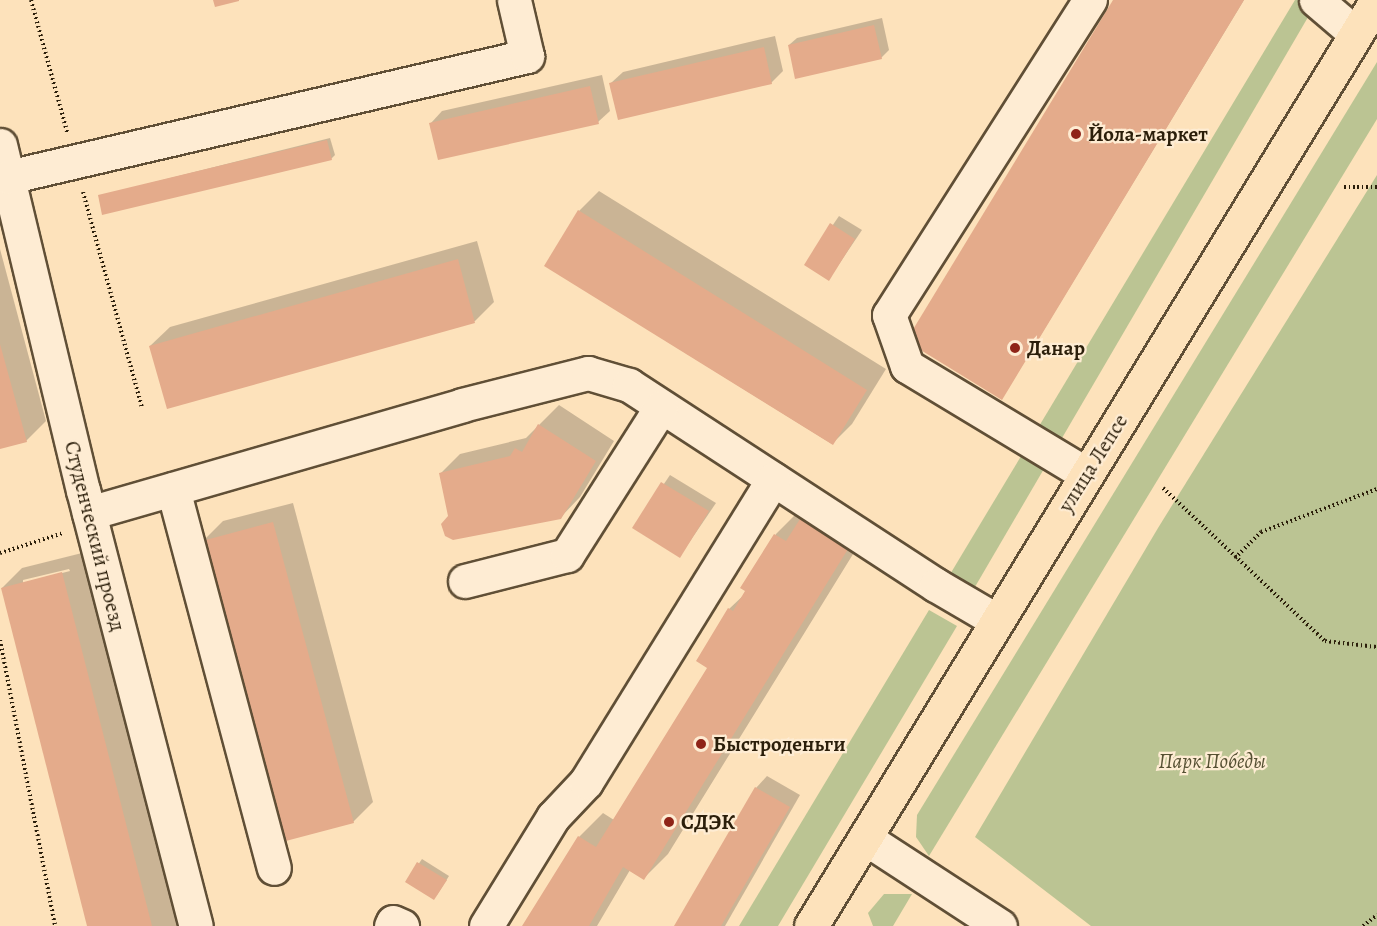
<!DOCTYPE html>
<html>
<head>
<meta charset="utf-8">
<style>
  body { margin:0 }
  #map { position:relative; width:1377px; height:926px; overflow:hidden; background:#fde2bb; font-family:Alegreya,serif }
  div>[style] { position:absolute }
  .green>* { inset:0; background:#bbc493 }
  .shadow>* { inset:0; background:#0003 }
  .building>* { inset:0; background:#e4ab8b }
  .path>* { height:4px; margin-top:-2px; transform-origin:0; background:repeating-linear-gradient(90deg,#2b1e0a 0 1.5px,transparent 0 4.5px) }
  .roads { filter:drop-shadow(2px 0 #604f36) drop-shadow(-2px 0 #604f36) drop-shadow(0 2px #604f36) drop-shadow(0 -2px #604f36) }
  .minor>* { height:33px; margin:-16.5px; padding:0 16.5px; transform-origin:16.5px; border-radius:16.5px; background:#feecd3 }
  .major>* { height:33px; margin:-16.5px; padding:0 16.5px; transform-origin:16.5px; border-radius:16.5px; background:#fde2bb }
  .dots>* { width:16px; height:16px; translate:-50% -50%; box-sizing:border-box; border:3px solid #feecd3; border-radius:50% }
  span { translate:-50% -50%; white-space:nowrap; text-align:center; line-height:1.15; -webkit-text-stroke:4.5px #feecd3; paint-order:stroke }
  .poi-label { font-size:21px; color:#2b1e0a; font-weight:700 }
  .left { translate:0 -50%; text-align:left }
  .street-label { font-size:21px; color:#2b1e0a }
  .park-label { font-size:21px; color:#565033; font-style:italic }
</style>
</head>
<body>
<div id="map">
  <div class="green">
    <div style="clip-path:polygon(1295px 0,1318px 0,972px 592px,949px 576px)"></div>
    <div style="clip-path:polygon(1377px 62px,1377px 119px,929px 856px,916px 837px,917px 815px)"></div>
    <div style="clip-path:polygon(1377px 175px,1377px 926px,1091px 926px,975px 837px,1158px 528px)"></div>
    <div style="clip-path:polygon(929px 610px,957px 626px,778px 926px,739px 926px)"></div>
    <div style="clip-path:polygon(884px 894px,912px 894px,893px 926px,873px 926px,868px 913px)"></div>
  </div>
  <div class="shadow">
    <div style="clip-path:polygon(1115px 0,1244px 0,1005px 394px)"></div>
    <div style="clip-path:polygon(882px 18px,889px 50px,881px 58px,789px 45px,797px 38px)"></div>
    <div style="clip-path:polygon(775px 36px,783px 71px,771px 83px,611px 83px,623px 72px)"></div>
    <div style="clip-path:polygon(602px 75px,610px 111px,598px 122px,431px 123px,442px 111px)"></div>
    <div style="clip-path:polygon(330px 138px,335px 155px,331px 159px,99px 196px)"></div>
    <div style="clip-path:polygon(599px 191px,886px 369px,852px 424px,832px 444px,546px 266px,579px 211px)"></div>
    <div style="clip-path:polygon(839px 216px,862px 230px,829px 279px,806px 264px)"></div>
    <div style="clip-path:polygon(477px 241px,494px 302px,475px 321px,168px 407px,150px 346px,170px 327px)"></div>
    <div style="clip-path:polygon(0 249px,46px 421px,26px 441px,0 448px)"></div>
    <div style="clip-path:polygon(559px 405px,614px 441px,580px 497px,560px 518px,450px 516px,440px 474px,460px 454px,526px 438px)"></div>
    <div style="clip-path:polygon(670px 475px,716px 503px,680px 556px,634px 528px)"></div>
    <div style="clip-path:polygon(293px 503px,373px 802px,353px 822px,203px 541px,223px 521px)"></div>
    <div style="clip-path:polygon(799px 511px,871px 525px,668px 854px,644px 878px,630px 870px,597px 926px,524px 926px,579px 837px,603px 813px,614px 820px,709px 667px,729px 609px,748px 591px,742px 588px,776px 534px)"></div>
    <div style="clip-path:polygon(evenodd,82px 553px,177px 926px,88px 926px,2px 588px,22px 568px,82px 553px,69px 569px,70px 571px,23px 583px,23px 580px,69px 569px)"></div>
    <div style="clip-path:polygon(767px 776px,800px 795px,725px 926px,676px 926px,756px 788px)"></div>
    <div style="clip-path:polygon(422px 859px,449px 876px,437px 895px,407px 881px)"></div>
  </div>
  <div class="building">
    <div style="clip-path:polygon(213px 0,239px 0,239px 1px,215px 7px)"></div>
    <div style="clip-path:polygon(1113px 0,1244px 0,1002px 400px,906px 341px)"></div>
    <div style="clip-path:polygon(874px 25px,882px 59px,795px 79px,788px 45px)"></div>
    <div style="clip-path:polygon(764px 47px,772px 84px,618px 120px,609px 83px)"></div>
    <div style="clip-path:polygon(590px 86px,599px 124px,438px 160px,429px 123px)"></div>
    <div style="clip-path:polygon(327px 140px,332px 160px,102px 215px,98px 195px)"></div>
    <div style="clip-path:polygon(578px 210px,867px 390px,833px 445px,544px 266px)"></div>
    <div style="clip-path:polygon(830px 223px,855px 239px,829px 281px,804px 265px)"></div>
    <div style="clip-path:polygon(458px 259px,475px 323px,167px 409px,149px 346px)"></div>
    <div style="clip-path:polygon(0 344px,27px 442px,0 449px)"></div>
    <div style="clip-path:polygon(538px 424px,596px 461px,561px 519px,453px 540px,445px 536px,441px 524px,448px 516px,439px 473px,510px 456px,515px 448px,522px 452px)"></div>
    <div style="clip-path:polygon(661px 482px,709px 511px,680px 558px,632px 528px)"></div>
    <div style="clip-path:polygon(800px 519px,848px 549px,644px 880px,623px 867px,589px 926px,522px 926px,578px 836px,596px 847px,707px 668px,696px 661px,728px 608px,733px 611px,745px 591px,740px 588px,774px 534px,786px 541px)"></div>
    <div style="clip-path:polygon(273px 522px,354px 823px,282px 842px,202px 541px)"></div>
    <div style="clip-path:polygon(62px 572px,152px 926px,87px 926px,1px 588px)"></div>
    <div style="clip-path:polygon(755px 787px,790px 807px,721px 926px,674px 926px)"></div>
    <div style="clip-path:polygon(417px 862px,447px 880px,434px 900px,405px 882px)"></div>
  </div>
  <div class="path">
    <div style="left:31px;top:0;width:137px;rotate:74.7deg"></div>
    <div style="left:1344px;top:187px;width:33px"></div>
    <div style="left:83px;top:192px;width:223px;rotate:74.7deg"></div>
    <div style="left:1163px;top:488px;width:223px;rotate:43.4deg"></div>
    <div style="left:1325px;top:641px;width:52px;rotate:6.6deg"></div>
    <div style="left:0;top:553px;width:66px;rotate:-17.6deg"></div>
    <div style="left:1235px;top:558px;width:37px;rotate:-45deg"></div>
    <div style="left:1261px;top:532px;width:124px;rotate:-20.3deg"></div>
    <div style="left:0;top:640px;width:291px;rotate:79.1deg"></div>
    <div style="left:1363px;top:926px;width:18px;rotate:-38deg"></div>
  </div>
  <div class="roads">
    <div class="minor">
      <div style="left:1316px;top:0;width:52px;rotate:40.4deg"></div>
      <div style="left:0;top:145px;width:355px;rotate:76.5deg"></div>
      <div style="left:83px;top:490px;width:450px;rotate:75.5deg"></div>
      <div style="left:8px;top:177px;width:533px;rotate:-13.12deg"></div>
      <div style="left:527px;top:56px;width:57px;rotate:-103.1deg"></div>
      <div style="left:1086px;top:474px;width:209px;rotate:-148.9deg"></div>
      <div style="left:907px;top:366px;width:54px;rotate:-109.4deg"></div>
      <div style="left:889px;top:315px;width:374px;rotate:-57.5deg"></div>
      <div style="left:173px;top:489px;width:392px;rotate:75.1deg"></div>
      <div style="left:89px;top:513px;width:388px;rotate:-16.1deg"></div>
      <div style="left:462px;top:405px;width:130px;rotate:-14.3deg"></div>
      <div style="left:588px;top:373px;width:43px;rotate:16.3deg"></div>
      <div style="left:629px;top:385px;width:366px;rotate:33.1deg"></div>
      <div style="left:936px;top:585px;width:69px;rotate:30.3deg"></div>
      <div style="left:465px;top:581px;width:105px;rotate:-14.3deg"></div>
      <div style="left:567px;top:555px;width:175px;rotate:-57.6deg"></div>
      <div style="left:865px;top:838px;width:161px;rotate:33.1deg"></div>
      <div style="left:391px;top:926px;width:4px;rotate:-63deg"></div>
      <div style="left:393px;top:922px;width:10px;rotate:24deg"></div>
      <div style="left:486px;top:926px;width:128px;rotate:-58.4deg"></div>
      <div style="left:553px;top:817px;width:48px;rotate:-46.7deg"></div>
      <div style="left:586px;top:782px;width:356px;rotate:-58.3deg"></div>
    </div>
    <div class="major">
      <div style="left:811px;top:926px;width:1085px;rotate:-58.57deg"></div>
    </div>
  </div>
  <div class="dots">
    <div style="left:1076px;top:134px;background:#8f2418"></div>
    <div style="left:1015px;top:348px;background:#8f2418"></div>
    <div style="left:701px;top:744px;background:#8f2418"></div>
    <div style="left:669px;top:822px;background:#8f2418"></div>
  </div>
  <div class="poi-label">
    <span class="left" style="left:1088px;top:134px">Йола-маркет</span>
    <span class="left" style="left:1027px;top:348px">Данар</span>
    <span class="left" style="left:713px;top:744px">Быстроденьги</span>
    <span class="left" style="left:681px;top:822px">СДЭК</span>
  </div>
  <div class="street-label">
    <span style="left:1093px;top:463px;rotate:-58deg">улица Лепсе</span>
    <span style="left:95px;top:536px;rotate:76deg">Студенческий проезд</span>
  </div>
  <div class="park-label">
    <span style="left:1212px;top:761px">Парк Победы</span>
  </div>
</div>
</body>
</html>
